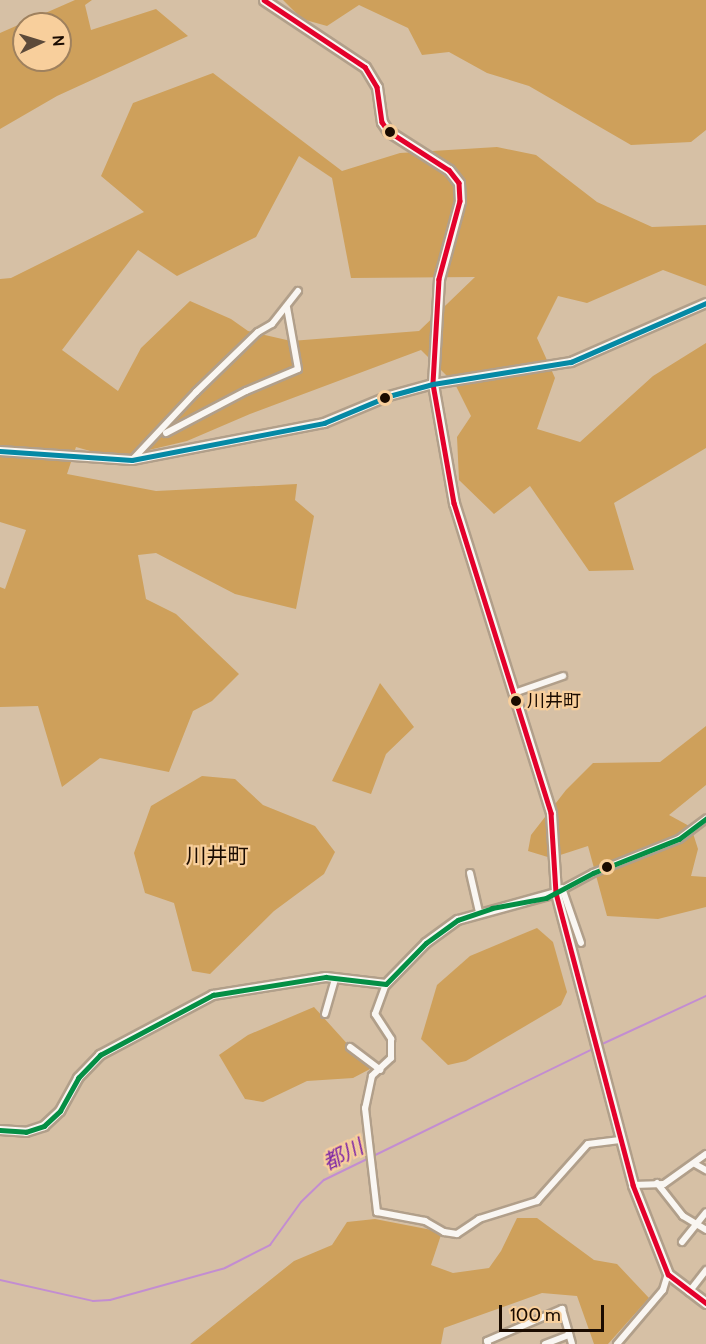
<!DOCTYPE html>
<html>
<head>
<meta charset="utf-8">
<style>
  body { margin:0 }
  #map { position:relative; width:706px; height:1344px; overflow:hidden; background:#d6c0a5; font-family:Cabin,"Noto Sans JP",sans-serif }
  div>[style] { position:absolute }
  .forest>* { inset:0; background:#cea05b }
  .stream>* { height:2px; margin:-1px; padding:0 1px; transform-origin:1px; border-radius:1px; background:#c38dd1 }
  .roads { filter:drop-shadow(2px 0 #b19f8a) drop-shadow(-2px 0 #b19f8a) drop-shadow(0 2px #b19f8a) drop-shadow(0 -2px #b19f8a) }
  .street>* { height:6px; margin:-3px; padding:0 3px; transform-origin:3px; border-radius:3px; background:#f9f6f2 }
  .secondary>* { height:8px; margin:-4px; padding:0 4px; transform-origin:4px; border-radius:4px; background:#f9f6f2 }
  .primary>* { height:9px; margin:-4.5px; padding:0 4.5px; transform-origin:4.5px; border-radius:4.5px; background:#f9f6f2 }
  .bus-1>* { height:4.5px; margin:-2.25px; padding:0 2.25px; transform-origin:2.25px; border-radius:2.25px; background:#e4002b }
  .bus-2>* { height:4.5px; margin:-2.25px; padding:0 2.25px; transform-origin:2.25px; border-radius:2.25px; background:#0589a5 }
  .bus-3>* { height:4.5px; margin:-2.25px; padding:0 2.25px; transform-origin:2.25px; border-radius:2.25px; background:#048f45 }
  .dots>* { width:16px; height:16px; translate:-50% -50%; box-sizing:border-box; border:3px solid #f8cf9c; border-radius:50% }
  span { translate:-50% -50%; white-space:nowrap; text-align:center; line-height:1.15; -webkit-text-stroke:4.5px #f8cf9c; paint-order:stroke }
  .bus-label { font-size:18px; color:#1a0b00 }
  .left { translate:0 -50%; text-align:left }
  .neighbourhood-label { font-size:21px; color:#1a0b00 }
  .water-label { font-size:21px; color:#7b22a6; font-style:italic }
  .north { position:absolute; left:12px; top:12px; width:60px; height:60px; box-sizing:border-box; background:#f8cf9c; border:2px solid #9f815e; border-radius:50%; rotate:86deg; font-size:16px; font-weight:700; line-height:24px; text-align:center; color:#1a0b00 }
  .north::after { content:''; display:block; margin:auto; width:21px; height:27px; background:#5c4a3a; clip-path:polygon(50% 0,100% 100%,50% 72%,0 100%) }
  .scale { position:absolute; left:499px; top:1305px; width:105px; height:27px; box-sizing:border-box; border:3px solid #1a0b00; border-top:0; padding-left:8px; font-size:18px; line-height:21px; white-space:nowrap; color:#1a0b00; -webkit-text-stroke:4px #f8cf9c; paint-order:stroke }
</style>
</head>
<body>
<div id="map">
  <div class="forest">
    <div style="clip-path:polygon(evenodd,75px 0,92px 0,85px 5px,91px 30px,156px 9px,188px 36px,57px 96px,0 129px,0 33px,75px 0,24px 24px,60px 24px,60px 60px,24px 60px,24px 24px)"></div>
    <div style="clip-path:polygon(283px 0,706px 0,706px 130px,691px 142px,631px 145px,529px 86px,487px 73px,449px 52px,422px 55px,408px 28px,359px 5px,327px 26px,302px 19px)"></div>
    <div style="clip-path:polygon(evenodd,213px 73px,342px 171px,400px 153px,497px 147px,536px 155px,597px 202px,652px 227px,706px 225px,706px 286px,663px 270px,587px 303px,558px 296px,537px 338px,555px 378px,537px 429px,580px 442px,653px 376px,706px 343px,706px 448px,614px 503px,634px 570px,589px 571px,530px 486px,494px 514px,459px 480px,457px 437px,471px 416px,455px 384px,421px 350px,250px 414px,187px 441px,115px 458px,76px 447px,67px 474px,156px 491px,297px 484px,295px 500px,314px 516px,296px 609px,235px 594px,156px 553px,138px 555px,146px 599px,176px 614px,239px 674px,212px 701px,193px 711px,169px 772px,100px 758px,62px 787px,38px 706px,0 707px,0 587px,5px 589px,26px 530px,0 522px,0 279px,11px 278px,144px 212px,101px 176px,133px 103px,213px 73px,299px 156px,332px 178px,351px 278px,475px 277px,419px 331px,291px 341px,248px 331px,231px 319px,190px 301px,141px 348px,118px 391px,62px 350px,138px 250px,177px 276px,256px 237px,299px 156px)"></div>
    <div style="clip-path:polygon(380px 683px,414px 727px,386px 754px,371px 794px,332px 781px)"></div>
    <div style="clip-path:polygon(706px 726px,706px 785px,669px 815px,691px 827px,698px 849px,691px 876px,706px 877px,706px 907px,658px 919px,607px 916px,588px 846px,551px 858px,528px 851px,531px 835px,566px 790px,593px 763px,660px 762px)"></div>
    <div style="clip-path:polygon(202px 776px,235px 779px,263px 805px,315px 826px,335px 852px,324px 874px,274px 911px,210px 974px,192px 971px,174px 903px,145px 893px,134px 853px,151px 806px)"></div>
    <div style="clip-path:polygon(537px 928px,553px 942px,567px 992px,561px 1005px,466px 1061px,448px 1065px,421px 1039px,437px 985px,470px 956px)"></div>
    <div style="clip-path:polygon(314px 1007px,370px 1069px,353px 1078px,307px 1081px,263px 1102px,245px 1099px,219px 1055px,248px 1035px)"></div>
    <div style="clip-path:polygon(517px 1218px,537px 1218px,594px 1260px,617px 1264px,649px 1298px,608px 1344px,594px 1344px,577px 1296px,542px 1293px,444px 1328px,441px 1344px,190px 1344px,294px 1261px,332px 1245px,347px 1222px,375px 1219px,442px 1232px,431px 1265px,453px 1273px,489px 1268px,501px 1251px)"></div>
  </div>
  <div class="stream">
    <div style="left:600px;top:1045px;width:117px;rotate:-24.8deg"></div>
    <div style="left:0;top:1280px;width:95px;rotate:12.7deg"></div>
    <div style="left:93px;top:1301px;width:17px;rotate:-3deg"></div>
    <div style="left:110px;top:1300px;width:119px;rotate:-15.5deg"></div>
    <div style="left:225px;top:1268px;width:51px;rotate:-27.1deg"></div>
    <div style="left:270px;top:1245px;width:53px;rotate:-54.2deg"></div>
    <div style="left:301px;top:1202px;width:32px;rotate:-44deg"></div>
    <div style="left:324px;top:1180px;width:301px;rotate:-26deg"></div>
  </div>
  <div class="roads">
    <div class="street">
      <div style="left:166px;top:433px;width:90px;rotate:-27.7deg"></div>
      <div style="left:246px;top:391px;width:56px;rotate:-22.9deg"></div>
      <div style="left:298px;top:369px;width:63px;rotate:-100.1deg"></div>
      <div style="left:133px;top:459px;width:92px;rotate:-46.8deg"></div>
      <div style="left:196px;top:392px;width:86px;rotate:-44.1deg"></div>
      <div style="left:258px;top:332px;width:16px;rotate:-30deg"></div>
      <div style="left:272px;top:324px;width:42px;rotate:-51.8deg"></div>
      <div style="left:514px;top:693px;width:52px;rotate:-19.1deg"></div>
      <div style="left:470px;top:873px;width:40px;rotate:77deg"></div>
      <div style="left:562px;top:888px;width:58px;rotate:70.9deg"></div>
      <div style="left:556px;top:893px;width:42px;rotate:-28.4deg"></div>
      <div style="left:593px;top:873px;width:92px;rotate:-21.6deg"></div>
      <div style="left:679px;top:839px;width:34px;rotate:-37deg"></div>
      <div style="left:386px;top:984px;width:32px;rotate:110deg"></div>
      <div style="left:375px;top:1014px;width:30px;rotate:57deg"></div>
      <div style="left:391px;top:1039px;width:19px;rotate:90deg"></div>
      <div style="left:391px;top:1058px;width:26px;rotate:137deg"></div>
      <div style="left:372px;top:1076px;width:33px;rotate:102deg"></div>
      <div style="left:365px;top:1108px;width:105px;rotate:83.4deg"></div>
      <div style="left:377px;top:1212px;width:49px;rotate:10.6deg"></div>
      <div style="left:425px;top:1221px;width:22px;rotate:30deg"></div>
      <div style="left:444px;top:1232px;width:13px;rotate:9deg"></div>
      <div style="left:457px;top:1234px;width:27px;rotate:-34deg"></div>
      <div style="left:479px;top:1219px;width:61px;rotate:-17.2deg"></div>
      <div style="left:537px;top:1201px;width:76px;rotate:-48.2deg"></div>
      <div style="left:588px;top:1144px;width:32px;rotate:-7deg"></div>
      <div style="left:325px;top:1014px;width:37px;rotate:-74deg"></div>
      <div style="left:350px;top:1047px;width:38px;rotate:37deg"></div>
      <div style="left:695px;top:1164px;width:13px;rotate:29deg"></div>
      <div style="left:657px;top:1183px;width:42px;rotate:51.8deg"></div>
      <div style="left:683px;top:1216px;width:27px;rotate:31deg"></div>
      <div style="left:633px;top:1185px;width:31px;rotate:-2deg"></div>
      <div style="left:664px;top:1184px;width:52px;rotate:-35.5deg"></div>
      <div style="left:682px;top:1242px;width:38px;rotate:-51deg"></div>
      <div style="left:689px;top:1292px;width:28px;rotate:-52deg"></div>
      <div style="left:488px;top:1344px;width:3px;rotate:-108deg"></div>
      <div style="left:487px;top:1341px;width:82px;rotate:-23.1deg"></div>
      <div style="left:562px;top:1309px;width:36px;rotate:74deg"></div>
      <div style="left:545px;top:1344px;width:26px;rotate:-21deg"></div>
      <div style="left:617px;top:1344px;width:71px;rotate:-49.6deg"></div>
      <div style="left:663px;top:1290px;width:17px;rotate:-73deg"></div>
    </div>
    <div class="secondary">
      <div style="left:0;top:451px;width:132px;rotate:3.9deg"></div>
      <div style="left:132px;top:460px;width:196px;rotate:-10.9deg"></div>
      <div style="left:324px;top:423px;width:70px;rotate:-22.6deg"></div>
      <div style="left:389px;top:396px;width:46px;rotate:-15.3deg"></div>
      <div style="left:433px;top:384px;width:140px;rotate:-9.1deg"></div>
      <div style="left:571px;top:362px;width:147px;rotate:-23.6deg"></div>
      <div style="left:0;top:1130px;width:26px;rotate:4deg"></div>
      <div style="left:26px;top:1132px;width:19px;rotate:-18deg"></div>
      <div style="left:44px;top:1126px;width:22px;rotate:-43deg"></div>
      <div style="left:60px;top:1111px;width:38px;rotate:-61deg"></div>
      <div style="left:78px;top:1078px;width:32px;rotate:-46deg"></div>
      <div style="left:100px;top:1055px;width:128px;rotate:-28deg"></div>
      <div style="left:213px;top:995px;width:114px;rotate:-9.1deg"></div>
      <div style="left:326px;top:977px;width:60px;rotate:6.7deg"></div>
      <div style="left:386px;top:984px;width:57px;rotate:-45.7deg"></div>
      <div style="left:426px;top:943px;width:39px;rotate:-36deg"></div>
      <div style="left:458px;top:920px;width:102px;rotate:-15.4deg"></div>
    </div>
    <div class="primary">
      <div style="left:264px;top:0;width:121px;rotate:33.6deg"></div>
      <div style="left:365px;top:67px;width:23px;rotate:59deg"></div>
      <div style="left:377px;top:87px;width:35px;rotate:82deg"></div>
      <div style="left:382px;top:122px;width:11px;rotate:56deg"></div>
      <div style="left:388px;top:131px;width:72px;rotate:32.6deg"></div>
      <div style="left:449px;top:170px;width:16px;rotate:52deg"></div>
      <div style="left:459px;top:183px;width:18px;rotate:87deg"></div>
      <div style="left:460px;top:201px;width:81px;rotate:105.1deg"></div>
      <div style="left:439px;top:279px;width:105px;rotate:93.3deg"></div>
      <div style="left:433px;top:384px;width:121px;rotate:80deg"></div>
      <div style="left:454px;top:503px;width:325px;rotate:72.6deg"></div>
      <div style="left:551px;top:813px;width:80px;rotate:86.4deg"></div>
      <div style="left:556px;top:893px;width:302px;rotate:75.2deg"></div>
      <div style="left:633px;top:1185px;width:96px;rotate:68.5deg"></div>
      <div style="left:668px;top:1274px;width:48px;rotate:37.3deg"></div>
    </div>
  </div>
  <div class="bus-1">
    <div style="left:264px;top:0;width:121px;rotate:33.6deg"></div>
    <div style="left:365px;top:67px;width:23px;rotate:59deg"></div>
    <div style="left:377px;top:87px;width:35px;rotate:82deg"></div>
    <div style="left:382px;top:122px;width:11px;rotate:56deg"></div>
    <div style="left:388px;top:131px;width:72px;rotate:32.6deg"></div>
    <div style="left:449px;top:170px;width:16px;rotate:52deg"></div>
    <div style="left:459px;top:183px;width:18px;rotate:87deg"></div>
    <div style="left:460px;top:201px;width:81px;rotate:105.1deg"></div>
    <div style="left:439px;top:279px;width:105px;rotate:93.3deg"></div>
    <div style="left:433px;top:384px;width:121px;rotate:80deg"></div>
    <div style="left:454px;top:503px;width:325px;rotate:72.6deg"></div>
    <div style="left:551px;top:813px;width:80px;rotate:86.4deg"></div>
    <div style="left:556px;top:893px;width:302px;rotate:75.2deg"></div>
    <div style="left:633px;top:1185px;width:96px;rotate:68.5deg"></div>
    <div style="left:668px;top:1274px;width:48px;rotate:37.3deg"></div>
  </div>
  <div class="bus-2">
    <div style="left:0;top:451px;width:132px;rotate:3.9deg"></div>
    <div style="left:132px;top:460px;width:196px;rotate:-10.9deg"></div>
    <div style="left:324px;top:423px;width:70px;rotate:-22.6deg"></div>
    <div style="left:389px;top:396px;width:46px;rotate:-15.3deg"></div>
    <div style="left:433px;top:384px;width:140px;rotate:-9.1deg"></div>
    <div style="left:571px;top:362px;width:147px;rotate:-23.6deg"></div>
  </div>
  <div class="bus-3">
    <div style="left:0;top:1130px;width:26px;rotate:4deg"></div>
    <div style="left:26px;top:1132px;width:19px;rotate:-18deg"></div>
    <div style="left:44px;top:1126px;width:22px;rotate:-43deg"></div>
    <div style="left:60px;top:1111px;width:38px;rotate:-61deg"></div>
    <div style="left:78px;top:1078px;width:32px;rotate:-46deg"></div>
    <div style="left:100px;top:1055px;width:128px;rotate:-28deg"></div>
    <div style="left:213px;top:995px;width:114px;rotate:-9.1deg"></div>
    <div style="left:326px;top:977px;width:60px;rotate:6.7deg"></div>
    <div style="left:386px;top:984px;width:57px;rotate:-45.7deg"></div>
    <div style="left:426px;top:943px;width:39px;rotate:-36deg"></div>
    <div style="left:458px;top:920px;width:36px;rotate:-19deg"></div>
    <div style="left:492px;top:908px;width:55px;rotate:-10.5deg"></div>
    <div style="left:546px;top:898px;width:53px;rotate:-28deg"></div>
    <div style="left:593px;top:873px;width:92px;rotate:-21.6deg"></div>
    <div style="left:679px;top:839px;width:34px;rotate:-37deg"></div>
  </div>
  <div class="dots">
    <div style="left:390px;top:132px;background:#1a0b00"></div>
    <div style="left:385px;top:398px;background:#1a0b00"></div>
    <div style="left:516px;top:701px;background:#1a0b00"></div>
    <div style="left:607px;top:867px;background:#1a0b00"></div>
  </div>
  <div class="bus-label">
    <span class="left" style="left:527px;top:701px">川井町</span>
  </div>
  <div class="neighbourhood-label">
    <span style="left:217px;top:856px">川井町</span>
  </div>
  <div class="water-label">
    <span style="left:343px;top:1155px;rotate:-27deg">都川</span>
  </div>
  <div class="north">N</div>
  <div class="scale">100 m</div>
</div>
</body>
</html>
